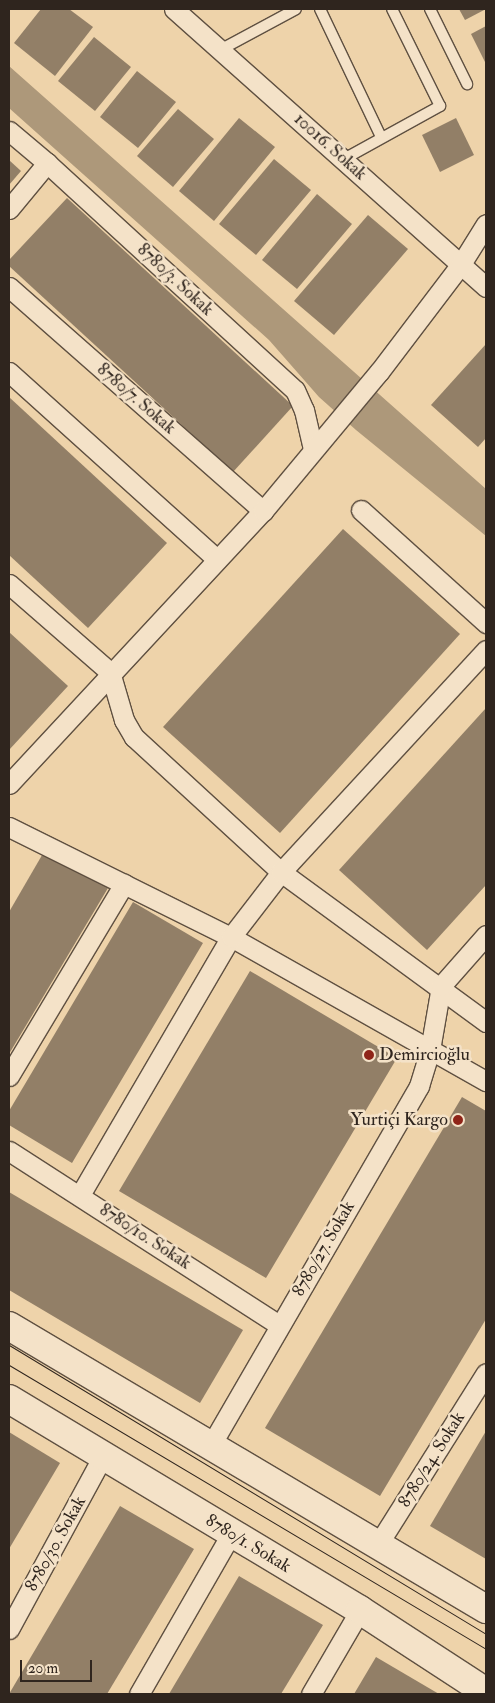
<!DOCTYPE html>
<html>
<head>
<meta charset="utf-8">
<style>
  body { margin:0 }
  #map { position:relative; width:495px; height:1703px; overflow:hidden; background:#eed3aa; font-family:"IM FELL Double Pica",serif }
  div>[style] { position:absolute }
  .water>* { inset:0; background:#ad987a }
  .building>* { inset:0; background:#927f67 }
  .roads { filter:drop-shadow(1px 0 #5f5041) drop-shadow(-1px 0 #5f5041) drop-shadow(0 1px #5f5041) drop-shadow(0 -1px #5f5041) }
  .lane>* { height:10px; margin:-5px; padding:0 5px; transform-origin:5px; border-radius:5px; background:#f4e2c8 }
  .street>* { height:19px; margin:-9.5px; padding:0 9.5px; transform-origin:9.5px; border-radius:9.5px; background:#f4e2c8 }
  .secondary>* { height:28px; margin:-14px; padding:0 14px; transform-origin:14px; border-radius:14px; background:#f4e2c8 }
  .tram>* { height:1px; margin:-0.5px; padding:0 0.5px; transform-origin:0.5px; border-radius:0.5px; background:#2f251e }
  .dots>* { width:14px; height:14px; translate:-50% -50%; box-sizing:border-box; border:2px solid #f4e2c8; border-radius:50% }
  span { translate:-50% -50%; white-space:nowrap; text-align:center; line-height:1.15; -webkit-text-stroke:5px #f4e2c8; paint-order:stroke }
  .street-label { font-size:18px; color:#2f251e }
  .poi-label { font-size:18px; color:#2f251e }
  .left { translate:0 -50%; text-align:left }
  .right { translate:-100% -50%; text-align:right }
  .frame { position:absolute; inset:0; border:10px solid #2f251e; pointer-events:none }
  .scale { position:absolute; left:20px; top:1660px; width:72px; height:22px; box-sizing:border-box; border:2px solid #2f251e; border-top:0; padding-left:6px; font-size:15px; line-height:18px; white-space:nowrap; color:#2f251e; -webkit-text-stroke:4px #f4e2c8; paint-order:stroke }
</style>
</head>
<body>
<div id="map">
  <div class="water">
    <div style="clip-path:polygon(9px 66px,486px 489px,486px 536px,356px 430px,319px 397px,269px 340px,9px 108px)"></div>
  </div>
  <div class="building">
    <div style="clip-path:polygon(41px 9px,69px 9px,93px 27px,55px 76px,14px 43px)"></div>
    <div style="clip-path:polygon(459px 9px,486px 9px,465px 20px)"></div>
    <div style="clip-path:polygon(486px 26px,486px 64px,471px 34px)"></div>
    <div style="clip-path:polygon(94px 37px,131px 67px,95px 111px,58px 81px)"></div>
    <div style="clip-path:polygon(137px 71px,176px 102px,138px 148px,100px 117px)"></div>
    <div style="clip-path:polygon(178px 109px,214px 139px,173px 187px,137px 156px)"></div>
    <div style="clip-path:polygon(239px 118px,275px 147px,214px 221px,179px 191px)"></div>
    <div style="clip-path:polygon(456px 118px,474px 155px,440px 172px,422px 135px)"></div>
    <div style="clip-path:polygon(274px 159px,311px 190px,256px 255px,219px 224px)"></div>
    <div style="clip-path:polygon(9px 160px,21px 171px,9px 185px)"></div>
    <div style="clip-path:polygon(317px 194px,352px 224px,297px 289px,262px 260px)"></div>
    <div style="clip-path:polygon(67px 198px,293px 406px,233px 472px,9px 266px,9px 260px)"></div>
    <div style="clip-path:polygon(368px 215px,408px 249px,334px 335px,294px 301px)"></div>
    <div style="clip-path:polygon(486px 344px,486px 438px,478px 447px,431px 405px)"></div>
    <div style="clip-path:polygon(9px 397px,167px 543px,88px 628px,9px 555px)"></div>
    <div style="clip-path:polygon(343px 529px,460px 634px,280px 833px,163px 727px)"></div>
    <div style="clip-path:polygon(9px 632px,68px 686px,9px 750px)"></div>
    <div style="clip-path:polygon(486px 708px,486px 885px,427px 950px,339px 870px)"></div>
    <div style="clip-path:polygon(45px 850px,108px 888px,9px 1054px,9px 912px)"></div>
    <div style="clip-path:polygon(133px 902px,203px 943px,72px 1163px,9px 1125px,9px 1111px)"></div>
    <div style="clip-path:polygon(250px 971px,397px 1058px,266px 1278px,119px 1191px)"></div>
    <div style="clip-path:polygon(462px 1097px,486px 1111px,486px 1319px,380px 1496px,265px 1428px)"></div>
    <div style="clip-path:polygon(9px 1192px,243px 1330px,200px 1403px,9px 1290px)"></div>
    <div style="clip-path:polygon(486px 1431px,486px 1559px,430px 1526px)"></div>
    <div style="clip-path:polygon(9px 1432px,60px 1463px,9px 1549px)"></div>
    <div style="clip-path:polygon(120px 1506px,194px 1549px,107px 1694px,9px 1694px)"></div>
    <div style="clip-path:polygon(239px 1576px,323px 1625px,281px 1694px,169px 1694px)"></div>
    <div style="clip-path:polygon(376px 1657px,439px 1694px,354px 1694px)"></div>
  </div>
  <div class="roads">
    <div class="lane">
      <div style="left:320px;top:9px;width:142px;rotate:64.5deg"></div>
      <div style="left:430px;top:9px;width:84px;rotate:63.7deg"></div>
      <div style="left:220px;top:50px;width:86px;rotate:-28.3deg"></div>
      <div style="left:344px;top:159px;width:110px;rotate:-28.9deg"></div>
      <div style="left:440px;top:106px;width:108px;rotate:-116.3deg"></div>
    </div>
    <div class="street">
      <div style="left:174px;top:9px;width:418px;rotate:41.7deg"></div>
      <div style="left:9px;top:131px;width:50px;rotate:40.1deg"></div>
      <div style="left:47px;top:163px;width:336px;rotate:42.5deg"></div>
      <div style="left:295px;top:390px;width:22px;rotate:66deg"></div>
      <div style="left:304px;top:410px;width:39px;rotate:77deg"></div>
      <div style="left:9px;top:209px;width:60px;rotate:-50.4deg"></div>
      <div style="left:9px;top:287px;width:339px;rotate:41.4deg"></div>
      <div style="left:9px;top:372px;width:280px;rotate:42deg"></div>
      <div style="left:361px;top:510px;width:169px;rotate:42.1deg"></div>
      <div style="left:9px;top:584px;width:134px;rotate:41.1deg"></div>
      <div style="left:110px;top:672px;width:50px;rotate:73.7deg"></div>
      <div style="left:124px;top:720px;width:20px;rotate:60deg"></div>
      <div style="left:134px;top:737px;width:200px;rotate:42.6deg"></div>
      <div style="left:281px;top:872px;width:254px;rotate:36.2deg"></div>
      <div style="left:9px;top:784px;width:373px;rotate:-47.1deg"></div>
      <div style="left:263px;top:511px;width:181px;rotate:-50.2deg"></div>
      <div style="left:379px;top:372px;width:136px;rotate:-52.8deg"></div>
      <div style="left:461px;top:264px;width:47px;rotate:-58deg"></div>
      <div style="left:9px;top:827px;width:248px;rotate:26.4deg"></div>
      <div style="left:231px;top:937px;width:293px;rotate:29.5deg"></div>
      <div style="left:9px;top:1076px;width:224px;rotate:-59.1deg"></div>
      <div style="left:9px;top:1151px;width:321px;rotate:32.8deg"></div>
      <div style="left:80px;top:1195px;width:299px;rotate:-59.7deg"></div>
      <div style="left:231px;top:937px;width:82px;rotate:-52.4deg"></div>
      <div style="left:281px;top:872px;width:302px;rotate:-47.3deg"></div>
      <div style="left:211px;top:1445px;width:415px;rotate:-59.9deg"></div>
      <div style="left:419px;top:1086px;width:38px;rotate:-73deg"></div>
      <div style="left:430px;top:1050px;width:65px;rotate:-80.2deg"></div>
      <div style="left:441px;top:986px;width:68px;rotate:-48.6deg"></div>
      <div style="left:377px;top:1546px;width:204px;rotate:-57.8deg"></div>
      <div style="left:9px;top:1629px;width:195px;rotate:-61.5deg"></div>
      <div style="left:139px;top:1694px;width:185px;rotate:-60.1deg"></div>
      <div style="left:311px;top:1694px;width:97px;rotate:-59.7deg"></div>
    </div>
    <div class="secondary">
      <div style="left:9px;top:1326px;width:555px;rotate:30.68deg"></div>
      <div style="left:9px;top:1399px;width:410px;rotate:31deg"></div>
      <div style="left:360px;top:1610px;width:150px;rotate:33.1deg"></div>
    </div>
  </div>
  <div class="tram">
    <div style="left:9px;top:1345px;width:558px;rotate:31.21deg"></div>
    <div style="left:9px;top:1365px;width:555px;rotate:30.77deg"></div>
  </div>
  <div class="dots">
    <div style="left:369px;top:1055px;background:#8f2418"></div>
    <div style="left:458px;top:1120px;background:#8f2418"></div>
  </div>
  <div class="street-label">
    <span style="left:330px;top:147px;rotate:42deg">10016. Sokak</span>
    <span style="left:175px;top:280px;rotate:43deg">8780/3. Sokak</span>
    <span style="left:136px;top:399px;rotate:41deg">8780/7. Sokak</span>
    <span style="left:145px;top:1237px;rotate:33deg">8780/10. Sokak</span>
    <span style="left:324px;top:1249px;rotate:-60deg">8780/27. Sokak</span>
    <span style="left:432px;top:1460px;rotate:-58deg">8780/24. Sokak</span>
    <span style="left:56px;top:1544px;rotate:-61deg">8780/30. Sokak</span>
    <span style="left:248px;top:1544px;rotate:31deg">8780/1. Sokak</span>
  </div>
  <div class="poi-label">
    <span class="left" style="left:379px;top:1055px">Demircioğlu</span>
    <span class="right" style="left:448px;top:1120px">Yurtiçi Kargo</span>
  </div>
  <div class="frame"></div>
  <div class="scale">20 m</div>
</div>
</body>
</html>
